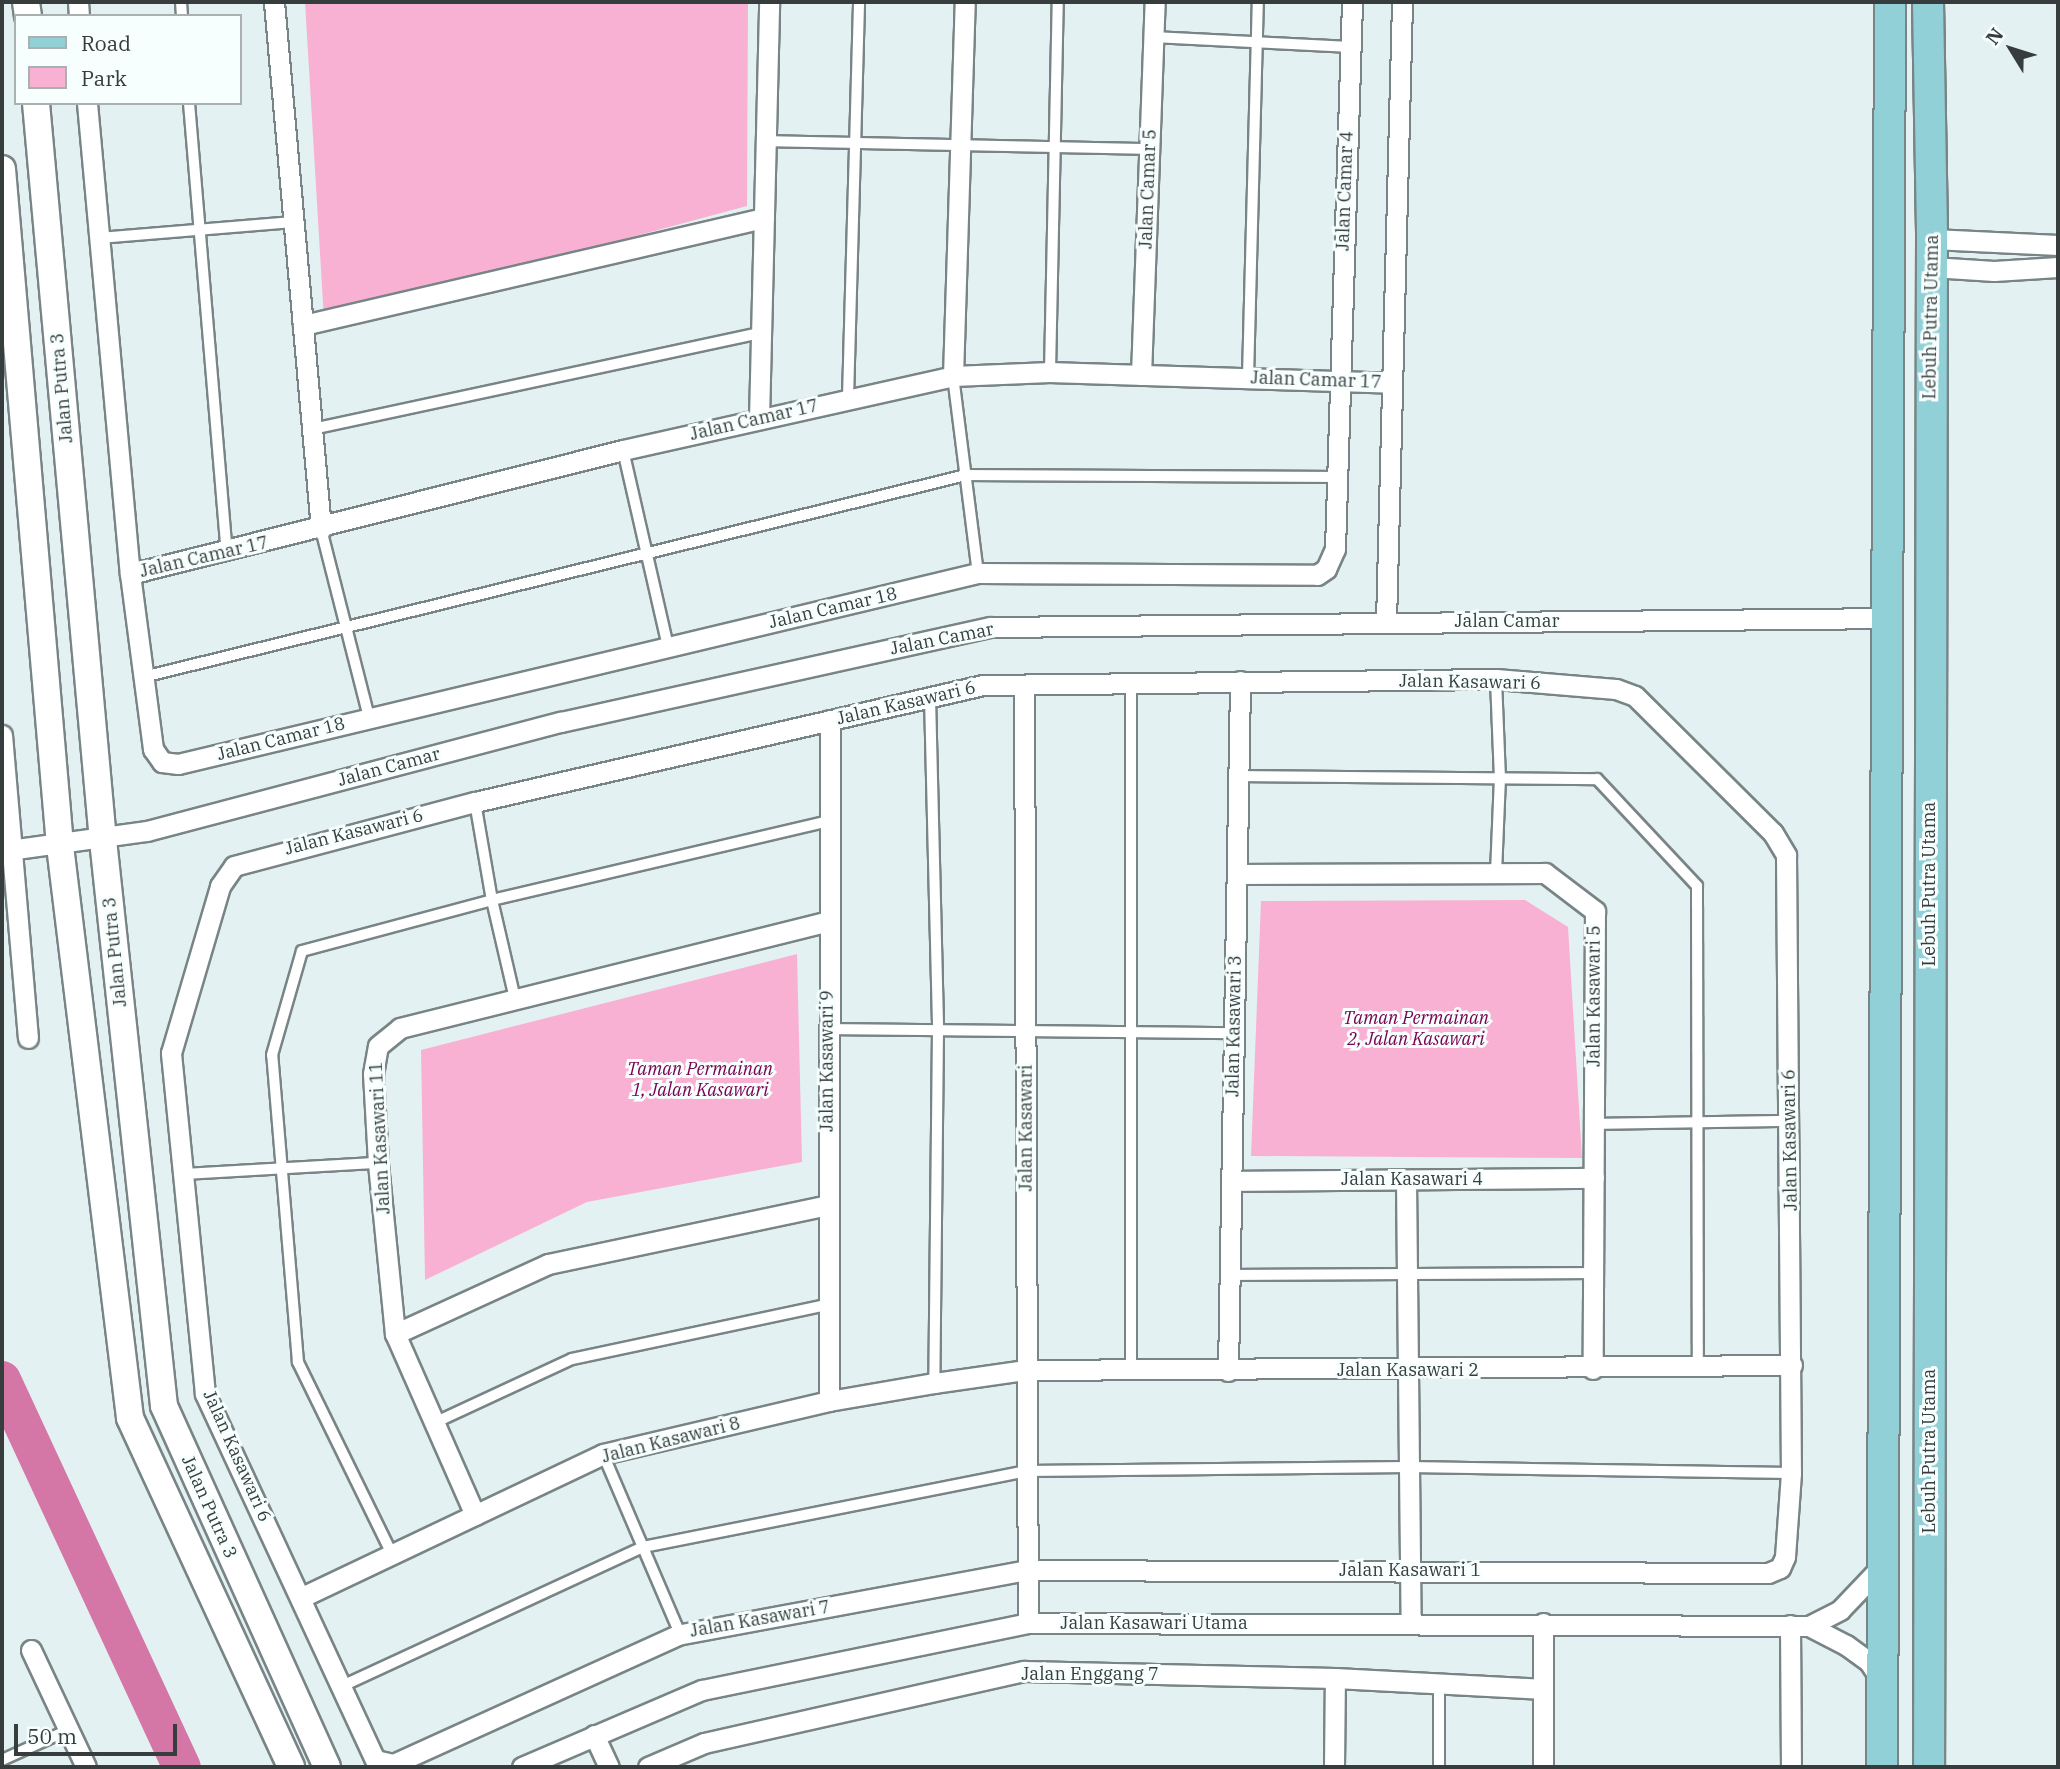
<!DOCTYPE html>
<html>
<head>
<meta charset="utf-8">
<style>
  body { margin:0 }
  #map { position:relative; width:2060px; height:1769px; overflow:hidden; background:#e4f1f3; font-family:"IBM Plex Serif",serif }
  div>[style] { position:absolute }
  .green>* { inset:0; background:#f8b1d3 }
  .river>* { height:38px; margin:-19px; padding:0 19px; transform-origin:19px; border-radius:19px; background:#d477a7 }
  .roads { filter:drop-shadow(2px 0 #788485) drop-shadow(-2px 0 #788485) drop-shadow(0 2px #788485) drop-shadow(0 -2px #788485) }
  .lane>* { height:10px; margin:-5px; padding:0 5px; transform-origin:5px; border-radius:5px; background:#fff }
  .street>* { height:19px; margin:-9.5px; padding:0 9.5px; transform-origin:9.5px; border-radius:9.5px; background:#fff }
  .secondary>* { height:26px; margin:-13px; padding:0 13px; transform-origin:13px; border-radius:13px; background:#fff }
  .primary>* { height:30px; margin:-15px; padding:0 15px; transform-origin:15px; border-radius:15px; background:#90d0d6 }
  span { translate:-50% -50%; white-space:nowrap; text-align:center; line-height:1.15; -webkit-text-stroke:6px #f6fefe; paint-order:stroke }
  .street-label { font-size:18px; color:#373c3c }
  .park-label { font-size:18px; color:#790150; font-style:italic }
  .frame { position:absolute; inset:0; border:4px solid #373c3c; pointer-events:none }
  .legend { position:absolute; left:14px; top:14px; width:228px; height:91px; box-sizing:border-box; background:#f6fefe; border:2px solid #aab0b0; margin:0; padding:9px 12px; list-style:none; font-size:21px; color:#373c3c }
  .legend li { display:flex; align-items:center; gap:14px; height:35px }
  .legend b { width:35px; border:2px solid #aab0b0 }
  .north { position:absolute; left:1976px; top:14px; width:70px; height:70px; -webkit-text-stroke:5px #f6fefe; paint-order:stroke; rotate:308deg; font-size:19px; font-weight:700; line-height:28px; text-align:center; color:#373c3c }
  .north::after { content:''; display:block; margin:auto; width:24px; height:32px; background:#373c3c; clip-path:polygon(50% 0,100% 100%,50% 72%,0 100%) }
  .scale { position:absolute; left:14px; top:1724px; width:163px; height:32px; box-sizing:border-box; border:4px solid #373c3c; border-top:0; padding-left:9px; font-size:21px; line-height:24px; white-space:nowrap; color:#373c3c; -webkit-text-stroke:5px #f6fefe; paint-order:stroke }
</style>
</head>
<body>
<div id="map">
  <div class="green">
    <div style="clip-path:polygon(305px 2px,748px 2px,747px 206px,324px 320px)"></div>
    <div style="clip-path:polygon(1525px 900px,1568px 927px,1582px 1158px,1251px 1156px,1261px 901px)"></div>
    <div style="clip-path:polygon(797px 954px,802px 1162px,587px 1202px,425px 1280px,421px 1050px)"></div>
  </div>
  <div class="river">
    <div style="left:2px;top:1380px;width:427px;rotate:65.1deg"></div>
  </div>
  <div class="roads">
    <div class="lane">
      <div style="left:181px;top:2px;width:14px;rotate:86deg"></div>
      <div style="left:1153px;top:37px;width:198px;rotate:2.9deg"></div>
      <div style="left:189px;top:103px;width:452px;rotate:85.2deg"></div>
      <div style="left:766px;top:141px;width:383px;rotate:1.2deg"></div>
      <div style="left:98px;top:238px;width:197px;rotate:-4.7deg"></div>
      <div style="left:1050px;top:372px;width:370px;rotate:-88.8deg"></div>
      <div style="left:953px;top:376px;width:199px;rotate:82.8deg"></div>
      <div style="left:1248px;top:377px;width:375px;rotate:-88.5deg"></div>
      <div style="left:848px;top:398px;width:396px;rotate:-88.4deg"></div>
      <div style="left:312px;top:429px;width:459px;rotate:-12.1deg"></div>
      <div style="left:623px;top:450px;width:201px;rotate:77.1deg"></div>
      <div style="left:321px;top:529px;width:195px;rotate:75.7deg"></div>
      <div style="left:143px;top:677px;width:847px;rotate:-13.79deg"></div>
      <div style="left:966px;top:475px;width:371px;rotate:0.3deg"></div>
      <div style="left:1131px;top:682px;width:689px;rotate:90deg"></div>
      <div style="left:930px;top:697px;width:333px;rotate:88.6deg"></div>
      <div style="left:938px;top:1030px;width:353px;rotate:90.6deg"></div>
      <div style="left:1238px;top:776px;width:359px;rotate:0.5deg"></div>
      <div style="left:1597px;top:779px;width:146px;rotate:46.9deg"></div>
      <div style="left:1697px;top:886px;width:480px;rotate:89.9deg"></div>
      <div style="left:475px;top:802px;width:99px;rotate:80.2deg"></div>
      <div style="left:492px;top:900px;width:102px;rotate:76.9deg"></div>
      <div style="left:1496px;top:873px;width:94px;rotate:-87.6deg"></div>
      <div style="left:1500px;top:779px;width:100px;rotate:-92.3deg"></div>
      <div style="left:828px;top:1029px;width:406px;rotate:0.6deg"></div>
      <div style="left:1594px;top:1124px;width:196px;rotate:-0.9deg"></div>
      <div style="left:185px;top:1174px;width:193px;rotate:-3.3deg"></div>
      <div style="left:1230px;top:1275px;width:363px;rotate:-0.3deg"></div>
      <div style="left:434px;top:1423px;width:152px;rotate:-24.9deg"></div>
      <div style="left:572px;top:1359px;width:261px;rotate:-12deg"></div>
      <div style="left:603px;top:1454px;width:196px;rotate:66.8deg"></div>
      <div style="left:392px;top:1554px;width:214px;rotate:-116.1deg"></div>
      <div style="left:298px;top:1362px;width:308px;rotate:-94.8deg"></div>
      <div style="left:272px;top:1055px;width:108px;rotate:-73.9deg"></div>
      <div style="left:302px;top:951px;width:197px;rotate:-15deg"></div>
      <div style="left:492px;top:900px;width:346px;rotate:-13.2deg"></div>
      <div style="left:1439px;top:1683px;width:84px;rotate:90deg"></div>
      <div style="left:340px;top:1687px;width:334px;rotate:-24.8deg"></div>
      <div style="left:643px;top:1547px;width:390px;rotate:-11.2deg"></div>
      <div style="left:1026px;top:1471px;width:383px;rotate:-0.6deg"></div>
      <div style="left:1409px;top:1467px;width:382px;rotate:0.9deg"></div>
      <div style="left:2px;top:1760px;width:72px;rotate:-24.4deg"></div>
    </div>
    <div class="street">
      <div style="left:78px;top:2px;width:14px;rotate:86deg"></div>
      <div style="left:274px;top:2px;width:529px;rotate:84.9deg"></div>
      <div style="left:87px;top:103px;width:473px;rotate:84.8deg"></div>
      <div style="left:130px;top:574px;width:177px;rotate:82.5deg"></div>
      <div style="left:153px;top:749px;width:16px;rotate:55deg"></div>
      <div style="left:162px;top:762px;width:16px;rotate:7deg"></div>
      <div style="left:178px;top:764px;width:822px;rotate:-13.43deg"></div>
      <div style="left:978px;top:573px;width:339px;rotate:0.3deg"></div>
      <div style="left:1317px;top:575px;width:11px;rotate:-34deg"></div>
      <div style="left:1326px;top:569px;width:22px;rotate:-66deg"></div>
      <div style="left:1335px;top:549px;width:547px;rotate:-88.22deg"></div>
      <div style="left:1932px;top:239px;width:126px;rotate:2.7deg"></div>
      <div style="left:1932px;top:267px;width:62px;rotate:3.7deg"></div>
      <div style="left:1994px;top:271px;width:64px;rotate:-3.6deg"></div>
      <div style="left:303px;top:325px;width:473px;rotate:-13.1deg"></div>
      <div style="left:1141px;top:375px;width:373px;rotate:-87.9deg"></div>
      <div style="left:953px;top:376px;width:374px;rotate:-88.2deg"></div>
      <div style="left:759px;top:419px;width:417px;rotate:-88.6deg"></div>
      <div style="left:130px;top:574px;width:508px;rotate:-14.12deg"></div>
      <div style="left:623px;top:450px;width:338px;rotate:-12.6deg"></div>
      <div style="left:953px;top:376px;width:97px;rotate:-2.4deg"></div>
      <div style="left:1050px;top:372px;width:341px;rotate:1.8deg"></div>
      <div style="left:1386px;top:622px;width:620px;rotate:-88.52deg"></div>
      <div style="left:1496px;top:679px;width:120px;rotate:4.8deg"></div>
      <div style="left:1616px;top:689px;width:20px;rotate:20deg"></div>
      <div style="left:1635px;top:696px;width:194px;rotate:44.8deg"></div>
      <div style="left:1773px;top:833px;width:26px;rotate:59deg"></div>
      <div style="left:1786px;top:855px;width:618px;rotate:89.54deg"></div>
      <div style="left:1791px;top:1473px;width:84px;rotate:94.1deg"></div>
      <div style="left:1785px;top:1557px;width:12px;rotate:114deg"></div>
      <div style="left:1780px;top:1568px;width:13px;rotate:157deg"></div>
      <div style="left:1768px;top:1573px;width:741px;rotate:-179.77deg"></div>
      <div style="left:1027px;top:1570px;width:353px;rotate:169.5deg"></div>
      <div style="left:680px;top:1634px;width:315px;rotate:155.6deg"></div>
      <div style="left:393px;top:1764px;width:18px;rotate:-167deg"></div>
      <div style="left:375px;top:1760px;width:404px;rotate:-114.9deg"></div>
      <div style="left:205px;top:1394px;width:343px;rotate:-95.7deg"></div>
      <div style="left:171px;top:1053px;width:174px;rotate:-73.6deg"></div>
      <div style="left:220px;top:886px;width:24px;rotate:-55deg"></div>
      <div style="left:234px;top:866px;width:249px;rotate:-14.9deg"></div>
      <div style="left:475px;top:802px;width:521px;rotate:-12.97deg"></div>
      <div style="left:983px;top:685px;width:513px;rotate:-0.67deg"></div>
      <div style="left:1024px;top:686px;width:937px;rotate:89.76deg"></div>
      <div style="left:2px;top:735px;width:304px;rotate:85.1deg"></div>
      <div style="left:2px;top:851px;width:146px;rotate:-7.9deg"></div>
      <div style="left:147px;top:831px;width:428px;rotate:-14.8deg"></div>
      <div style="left:561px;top:722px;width:439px;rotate:-12.5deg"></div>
      <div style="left:990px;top:627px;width:898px;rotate:-0.57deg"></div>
      <div style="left:1237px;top:874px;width:308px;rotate:-0.2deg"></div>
      <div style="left:1545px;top:873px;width:63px;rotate:37.2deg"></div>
      <div style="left:1595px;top:911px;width:458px;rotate:90.3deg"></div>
      <div style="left:1406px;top:1180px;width:442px;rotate:89.4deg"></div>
      <div style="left:1231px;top:1181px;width:363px;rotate:-0.5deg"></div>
      <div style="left:395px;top:1334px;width:168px;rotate:-24.6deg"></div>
      <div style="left:548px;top:1264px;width:285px;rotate:-11.9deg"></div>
      <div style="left:1228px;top:1371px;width:690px;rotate:-89deg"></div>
      <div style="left:829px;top:1401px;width:681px;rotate:-89.92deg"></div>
      <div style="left:475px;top:1515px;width:198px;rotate:-113.8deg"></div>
      <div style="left:395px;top:1334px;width:172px;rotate:-95.7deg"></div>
      <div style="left:378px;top:1163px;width:89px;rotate:-93.2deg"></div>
      <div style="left:373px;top:1074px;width:28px;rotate:-80deg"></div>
      <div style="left:378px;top:1046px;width:28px;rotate:-39deg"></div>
      <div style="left:400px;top:1028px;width:441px;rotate:-14deg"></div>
      <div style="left:302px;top:1597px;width:333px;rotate:-25.4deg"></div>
      <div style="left:603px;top:1454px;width:232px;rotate:-13.2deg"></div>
      <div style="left:829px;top:1401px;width:107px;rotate:-9.7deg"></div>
      <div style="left:934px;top:1383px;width:92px;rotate:-8.1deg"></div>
      <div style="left:1025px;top:1370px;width:767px;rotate:-0.37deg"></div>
      <div style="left:1543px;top:1623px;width:144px;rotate:90deg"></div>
      <div style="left:1790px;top:1625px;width:142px;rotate:89.6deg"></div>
      <div style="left:1809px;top:1626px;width:35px;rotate:-27deg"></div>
      <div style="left:1840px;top:1610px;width:62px;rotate:-46.3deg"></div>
      <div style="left:31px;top:1650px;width:129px;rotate:64.8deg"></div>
      <div style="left:594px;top:1735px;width:35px;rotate:65deg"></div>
      <div style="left:522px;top:1767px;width:196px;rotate:-23.2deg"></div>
      <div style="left:702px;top:1690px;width:333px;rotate:-11.6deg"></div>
      <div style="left:1028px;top:1623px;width:781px;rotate:0.22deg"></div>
      <div style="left:1809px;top:1626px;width:42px;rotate:27.2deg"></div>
      <div style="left:1846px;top:1645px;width:29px;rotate:36deg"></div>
      <div style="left:1869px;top:1662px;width:23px;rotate:56deg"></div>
      <div style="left:648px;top:1767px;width:61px;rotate:-23.2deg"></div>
      <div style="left:704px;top:1743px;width:328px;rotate:-12.7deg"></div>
      <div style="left:1024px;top:1671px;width:311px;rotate:1.3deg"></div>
      <div style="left:1335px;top:1678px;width:208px;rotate:3deg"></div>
      <div style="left:1334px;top:1767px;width:89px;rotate:-89.4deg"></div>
    </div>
    <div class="secondary">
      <div style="left:26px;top:2px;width:14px;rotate:82deg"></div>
      <div style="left:36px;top:103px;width:740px;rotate:84.81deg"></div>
      <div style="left:103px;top:840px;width:569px;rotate:83.85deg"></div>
      <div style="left:164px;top:1406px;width:396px;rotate:65.7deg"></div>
      <div style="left:2px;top:169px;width:679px;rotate:85.1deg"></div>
      <div style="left:60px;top:846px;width:576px;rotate:83.02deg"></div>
      <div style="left:130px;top:1418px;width:384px;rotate:65.2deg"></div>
    </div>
    <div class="primary">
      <div style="left:1928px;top:2px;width:237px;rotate:89deg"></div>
      <div style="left:1932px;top:239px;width:1528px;rotate:90.11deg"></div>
      <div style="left:1882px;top:1767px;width:1765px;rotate:-89.74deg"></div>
    </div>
  </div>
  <div class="street-label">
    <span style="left:1148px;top:189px;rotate:-88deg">Jalan Camar 5</span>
    <span style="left:1345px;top:191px;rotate:-88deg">Jalan Camar 4</span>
    <span style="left:1931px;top:317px;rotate:-89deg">Lebuh Putra Utama</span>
    <span style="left:1316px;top:380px;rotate:2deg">Jalan Camar 17</span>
    <span style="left:62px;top:388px;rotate:-95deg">Jalan Putra 3</span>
    <span style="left:754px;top:420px;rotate:-13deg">Jalan Camar 17</span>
    <span style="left:204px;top:557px;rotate:-13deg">Jalan Camar 17</span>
    <span style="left:833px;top:608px;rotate:-13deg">Jalan Camar 18</span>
    <span style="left:1507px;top:621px">Jalan Camar</span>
    <span style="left:942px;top:639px;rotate:-11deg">Jalan Camar</span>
    <span style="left:1470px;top:682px;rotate:1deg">Jalan Kasawari 6</span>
    <span style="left:906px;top:703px;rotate:-13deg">Jalan Kasawari 6</span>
    <span style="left:281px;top:739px;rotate:-14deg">Jalan Camar 18</span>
    <span style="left:389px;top:767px;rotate:-15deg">Jalan Camar</span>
    <span style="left:354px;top:832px;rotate:-14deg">Jalan Kasawari 6</span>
    <span style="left:1929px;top:884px;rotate:-90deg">Lebuh Putra Utama</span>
    <span style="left:115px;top:952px;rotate:-96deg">Jalan Putra 3</span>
    <span style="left:1594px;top:996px;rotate:-90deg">Jalan Kasawari 5</span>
    <span style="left:1234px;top:1026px;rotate:-89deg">Jalan Kasawari 3</span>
    <span style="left:827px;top:1061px;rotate:-90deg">Jalan Kasawari 9</span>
    <span style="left:1026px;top:1128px;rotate:-90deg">Jalan Kasawari</span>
    <span style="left:380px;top:1138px;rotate:-93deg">Jalan Kasawari 11</span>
    <span style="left:1790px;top:1140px;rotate:-91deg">Jalan Kasawari 6</span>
    <span style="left:1412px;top:1179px">Jalan Kasawari 4</span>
    <span style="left:1408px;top:1370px">Jalan Kasawari 2</span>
    <span style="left:671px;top:1440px;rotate:-14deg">Jalan Kasawari 8</span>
    <span style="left:1929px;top:1451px;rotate:-90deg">Lebuh Putra Utama</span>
    <span style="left:237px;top:1456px;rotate:66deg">Jalan Kasawari 6</span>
    <span style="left:209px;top:1507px;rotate:66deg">Jalan Putra 3</span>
    <span style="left:1410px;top:1570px">Jalan Kasawari 1</span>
    <span style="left:760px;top:1619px;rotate:-10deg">Jalan Kasawari 7</span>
    <span style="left:1154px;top:1623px">Jalan Kasawari Utama</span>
    <span style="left:1090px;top:1674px">Jalan Enggang 7</span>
  </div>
  <div class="park-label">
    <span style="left:1416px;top:1029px">Taman Permainan<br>2, Jalan Kasawari</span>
    <span style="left:700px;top:1080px">Taman Permainan<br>1, Jalan Kasawari</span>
  </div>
  <div class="frame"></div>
  <ul class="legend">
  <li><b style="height:9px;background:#90d0d6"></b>Road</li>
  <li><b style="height:19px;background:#f8b1d3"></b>Park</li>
  </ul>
  <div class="north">N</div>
  <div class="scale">50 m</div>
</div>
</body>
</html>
